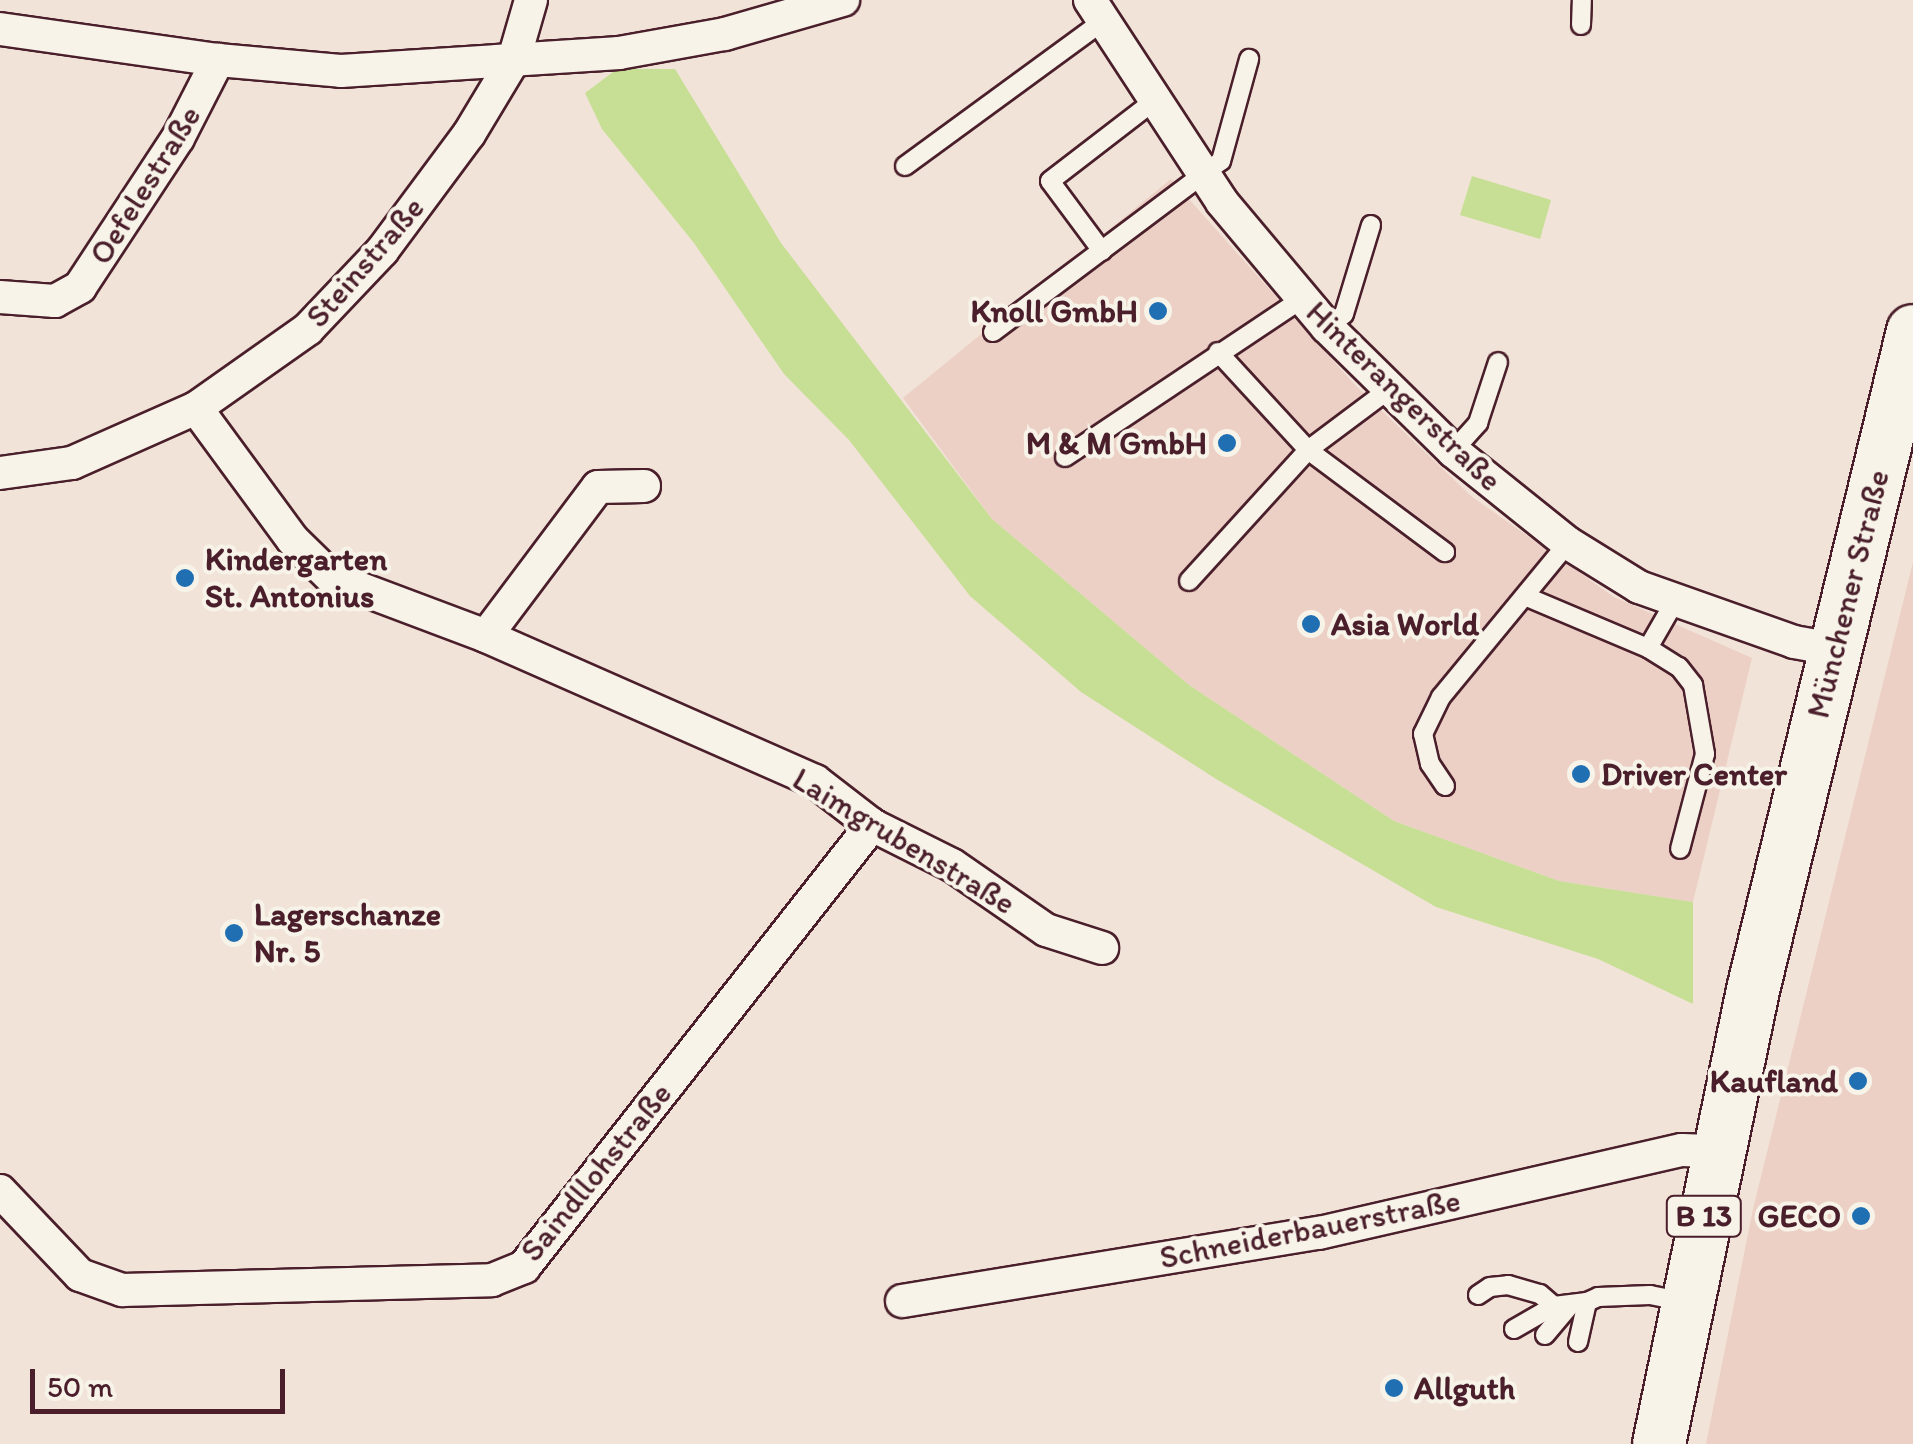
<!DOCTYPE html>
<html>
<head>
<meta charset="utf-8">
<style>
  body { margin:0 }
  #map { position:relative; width:1913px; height:1444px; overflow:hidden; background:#f2e3d8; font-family:Itim,sans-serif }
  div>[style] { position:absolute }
  .built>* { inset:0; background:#ecd0c5 }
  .green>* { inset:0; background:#c7df94 }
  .roads { filter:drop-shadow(2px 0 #4a1f2b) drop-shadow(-2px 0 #4a1f2b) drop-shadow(0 2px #4a1f2b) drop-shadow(0 -2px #4a1f2b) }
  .lane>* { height:18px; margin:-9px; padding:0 9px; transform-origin:9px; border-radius:9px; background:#f7f3e8 }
  .street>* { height:32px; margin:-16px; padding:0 16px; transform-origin:16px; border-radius:16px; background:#f7f3e8 }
  .primary>* { height:52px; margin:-26px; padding:0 26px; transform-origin:26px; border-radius:26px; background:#f7f3e8 }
  .dots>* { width:28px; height:28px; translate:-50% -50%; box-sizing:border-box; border:5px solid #f7f3e8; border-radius:50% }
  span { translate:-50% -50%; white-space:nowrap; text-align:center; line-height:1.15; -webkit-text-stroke:8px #f7f3e8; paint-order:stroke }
  .shield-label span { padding:2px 8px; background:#f7f3e8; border:2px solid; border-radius:8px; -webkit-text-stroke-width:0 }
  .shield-label { font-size:30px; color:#4a1f2b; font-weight:700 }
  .street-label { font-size:32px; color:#4a1f2b }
  .poi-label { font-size:32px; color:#4a1f2b; font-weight:700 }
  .right { translate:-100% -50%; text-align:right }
  .left { translate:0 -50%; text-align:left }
  .scale { position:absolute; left:30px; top:1369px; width:255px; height:45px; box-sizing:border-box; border:5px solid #4a1f2b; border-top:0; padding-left:12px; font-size:30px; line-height:35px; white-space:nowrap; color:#4a1f2b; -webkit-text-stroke:8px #f7f3e8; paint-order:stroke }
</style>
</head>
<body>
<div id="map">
  <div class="built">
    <div style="clip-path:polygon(1171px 179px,1355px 385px,1471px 496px,1614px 597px,1752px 658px,1693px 902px,1559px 881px,1394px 821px,1189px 685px,992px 519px,903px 398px)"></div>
    <div style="clip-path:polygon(1913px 562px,1913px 1444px,1706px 1444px,1753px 1209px)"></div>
  </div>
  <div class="green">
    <div style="clip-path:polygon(617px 69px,675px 69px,781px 243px,992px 519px,1189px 685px,1394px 821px,1559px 881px,1693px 902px,1693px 1004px,1598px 959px,1436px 907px,1216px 779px,1081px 692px,970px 596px,849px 440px,784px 374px,694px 243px,602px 129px,585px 93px)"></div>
    <div style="clip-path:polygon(1472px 176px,1551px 200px,1540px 239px,1460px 215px)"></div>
  </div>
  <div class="roads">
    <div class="lane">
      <div style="left:1581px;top:25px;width:25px;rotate:-88deg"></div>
      <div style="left:905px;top:166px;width:245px;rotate:-36.2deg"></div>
      <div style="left:1102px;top:251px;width:87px;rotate:-126.6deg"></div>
      <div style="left:1050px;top:181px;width:133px;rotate:-37.6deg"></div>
      <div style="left:1327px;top:327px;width:21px;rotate:-37deg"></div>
      <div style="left:1344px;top:314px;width:93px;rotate:-73.1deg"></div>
      <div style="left:993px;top:332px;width:285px;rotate:-36.9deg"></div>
      <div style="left:1221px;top:161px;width:106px;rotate:-74.6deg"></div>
      <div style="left:1218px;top:352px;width:133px;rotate:47.4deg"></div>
      <div style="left:1308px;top:450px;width:171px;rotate:36.7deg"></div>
      <div style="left:1453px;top:451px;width:38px;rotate:-48deg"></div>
      <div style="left:1478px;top:423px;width:64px;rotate:-71.8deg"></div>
      <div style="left:1065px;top:457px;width:286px;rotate:-33.7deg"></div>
      <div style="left:1189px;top:581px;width:177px;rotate:-47.7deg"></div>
      <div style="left:1308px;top:450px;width:104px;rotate:-36.8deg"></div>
      <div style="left:1527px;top:597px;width:131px;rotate:22.9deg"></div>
      <div style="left:1648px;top:648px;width:36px;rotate:32deg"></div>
      <div style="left:1679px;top:667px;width:23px;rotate:52deg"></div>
      <div style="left:1693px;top:685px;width:70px;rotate:80.1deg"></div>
      <div style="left:1705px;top:754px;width:98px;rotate:104.7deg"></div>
      <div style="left:1648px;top:648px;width:54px;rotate:-60.1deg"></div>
      <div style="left:1445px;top:786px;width:27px;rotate:-124deg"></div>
      <div style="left:1430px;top:764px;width:31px;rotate:-103deg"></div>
      <div style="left:1423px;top:734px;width:41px;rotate:-64.1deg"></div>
      <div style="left:1441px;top:697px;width:200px;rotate:-50.5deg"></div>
      <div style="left:1478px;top:1295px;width:14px;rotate:-34deg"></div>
      <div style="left:1490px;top:1287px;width:18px;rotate:-6deg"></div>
      <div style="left:1508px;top:1285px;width:33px;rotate:16deg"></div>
      <div style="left:1540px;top:1294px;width:18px;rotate:41deg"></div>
      <div style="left:1514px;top:1329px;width:46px;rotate:-29.9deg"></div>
      <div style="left:1554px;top:1306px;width:33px;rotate:-7deg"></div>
      <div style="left:1545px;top:1335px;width:40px;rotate:-50deg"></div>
      <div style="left:1578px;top:1342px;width:41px;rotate:-77.3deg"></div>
      <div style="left:1587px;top:1302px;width:12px;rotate:-24deg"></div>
      <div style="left:1598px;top:1297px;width:52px;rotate:-2.2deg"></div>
      <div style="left:1650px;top:1295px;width:33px;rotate:11deg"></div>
    </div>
    <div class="street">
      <div style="left:1090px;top:0;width:241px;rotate:56.8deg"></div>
      <div style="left:1222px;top:202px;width:163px;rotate:50deg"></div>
      <div style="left:1327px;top:327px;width:177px;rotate:44.5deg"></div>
      <div style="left:1453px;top:451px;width:147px;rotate:38.7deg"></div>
      <div style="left:1568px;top:543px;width:84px;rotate:31.8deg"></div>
      <div style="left:1639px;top:587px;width:164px;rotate:19.5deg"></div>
      <div style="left:1794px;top:642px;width:40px;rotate:10deg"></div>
      <div style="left:0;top:29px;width:220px;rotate:8.1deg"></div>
      <div style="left:218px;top:60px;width:123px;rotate:5.1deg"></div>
      <div style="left:341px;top:71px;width:279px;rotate:-3.7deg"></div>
      <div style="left:619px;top:53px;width:108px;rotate:-10.2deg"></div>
      <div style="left:725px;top:34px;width:123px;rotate:-16.1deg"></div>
      <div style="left:0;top:297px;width:55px;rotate:4.2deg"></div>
      <div style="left:55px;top:301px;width:29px;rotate:-29deg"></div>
      <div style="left:80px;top:287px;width:178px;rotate:-56.7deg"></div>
      <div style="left:178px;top:138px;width:88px;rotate:-62.9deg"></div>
      <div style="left:196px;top:408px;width:164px;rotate:53.7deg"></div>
      <div style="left:293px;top:540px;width:54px;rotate:44.3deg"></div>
      <div style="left:332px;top:578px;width:165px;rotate:20.6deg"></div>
      <div style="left:486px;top:636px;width:360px;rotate:23.8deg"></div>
      <div style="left:815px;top:781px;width:72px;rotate:37.7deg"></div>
      <div style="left:872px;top:825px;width:89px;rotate:26.6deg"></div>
      <div style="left:952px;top:865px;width:114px;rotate:34.7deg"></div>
      <div style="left:1046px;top:930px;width:59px;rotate:17.8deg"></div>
      <div style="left:0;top:473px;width:73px;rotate:-7.9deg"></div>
      <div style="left:72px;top:463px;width:136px;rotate:-23.9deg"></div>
      <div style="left:196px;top:408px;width:137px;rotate:-35.2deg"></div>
      <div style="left:308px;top:329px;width:108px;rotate:-46.5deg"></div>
      <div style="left:382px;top:251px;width:146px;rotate:-53.4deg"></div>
      <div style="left:469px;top:134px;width:87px;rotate:-59deg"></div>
      <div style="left:514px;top:59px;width:61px;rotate:-73.9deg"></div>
      <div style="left:486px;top:636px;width:186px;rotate:-53.1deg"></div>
      <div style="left:598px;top:487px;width:46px;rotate:-1.2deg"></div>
      <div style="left:0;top:1191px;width:116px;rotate:46.4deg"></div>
      <div style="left:80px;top:1275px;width:45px;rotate:19.7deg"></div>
      <div style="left:122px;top:1290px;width:370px;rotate:-1.5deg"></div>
      <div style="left:492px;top:1280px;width:35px;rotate:-22deg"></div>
      <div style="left:524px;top:1267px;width:563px;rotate:-51.79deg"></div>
      <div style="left:902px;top:1301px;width:423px;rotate:-9.3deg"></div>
      <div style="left:1319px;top:1233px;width:372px;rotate:-12.9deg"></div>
      <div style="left:1682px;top:1150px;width:35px;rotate:2deg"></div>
    </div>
    <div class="primary">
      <div style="left:1659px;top:1444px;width:464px;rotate:-78.3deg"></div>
      <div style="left:1753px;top:990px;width:678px;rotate:-76.35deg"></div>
    </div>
  </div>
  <div class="dots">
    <div style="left:1158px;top:311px;background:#1f6fb2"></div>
    <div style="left:1227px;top:443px;background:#1f6fb2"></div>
    <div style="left:185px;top:578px;background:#1f6fb2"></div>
    <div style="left:1311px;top:624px;background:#1f6fb2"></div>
    <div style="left:1581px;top:774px;background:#1f6fb2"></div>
    <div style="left:234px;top:933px;background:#1f6fb2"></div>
    <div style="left:1858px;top:1081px;background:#1f6fb2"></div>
    <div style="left:1861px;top:1216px;background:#1f6fb2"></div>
    <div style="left:1394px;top:1388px;background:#1f6fb2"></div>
  </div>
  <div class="shield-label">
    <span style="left:1704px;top:1216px">B 13</span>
  </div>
  <div class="street-label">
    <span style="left:145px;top:185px;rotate:-58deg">Oefelestraße</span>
    <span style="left:365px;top:262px;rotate:-49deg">Steinstraße</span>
    <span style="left:1404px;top:396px;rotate:44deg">Hinterangerstraße</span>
    <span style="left:1848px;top:594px;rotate:-76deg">Münchener Straße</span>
    <span style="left:904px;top:841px;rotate:31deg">Laimgrubenstraße</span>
    <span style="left:596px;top:1172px;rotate:-51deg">Saindllohstraße</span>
    <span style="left:1310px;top:1229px;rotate:-11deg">Schneiderbauerstraße</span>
  </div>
  <div class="poi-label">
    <span class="right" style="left:1138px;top:311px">Knoll GmbH</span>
    <span class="right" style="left:1207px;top:443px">M &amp; M GmbH</span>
    <span class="left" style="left:205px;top:578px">Kindergarten<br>St. Antonius</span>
    <span class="left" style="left:1331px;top:624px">Asia World</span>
    <span class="left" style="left:1601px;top:774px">Driver Center</span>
    <span class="left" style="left:254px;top:933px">Lagerschanze<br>Nr. 5</span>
    <span class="right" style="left:1838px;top:1081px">Kaufland</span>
    <span class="right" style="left:1841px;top:1216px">GECO</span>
    <span class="left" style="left:1414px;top:1388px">Allguth</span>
  </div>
  <div class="scale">50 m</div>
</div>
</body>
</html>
